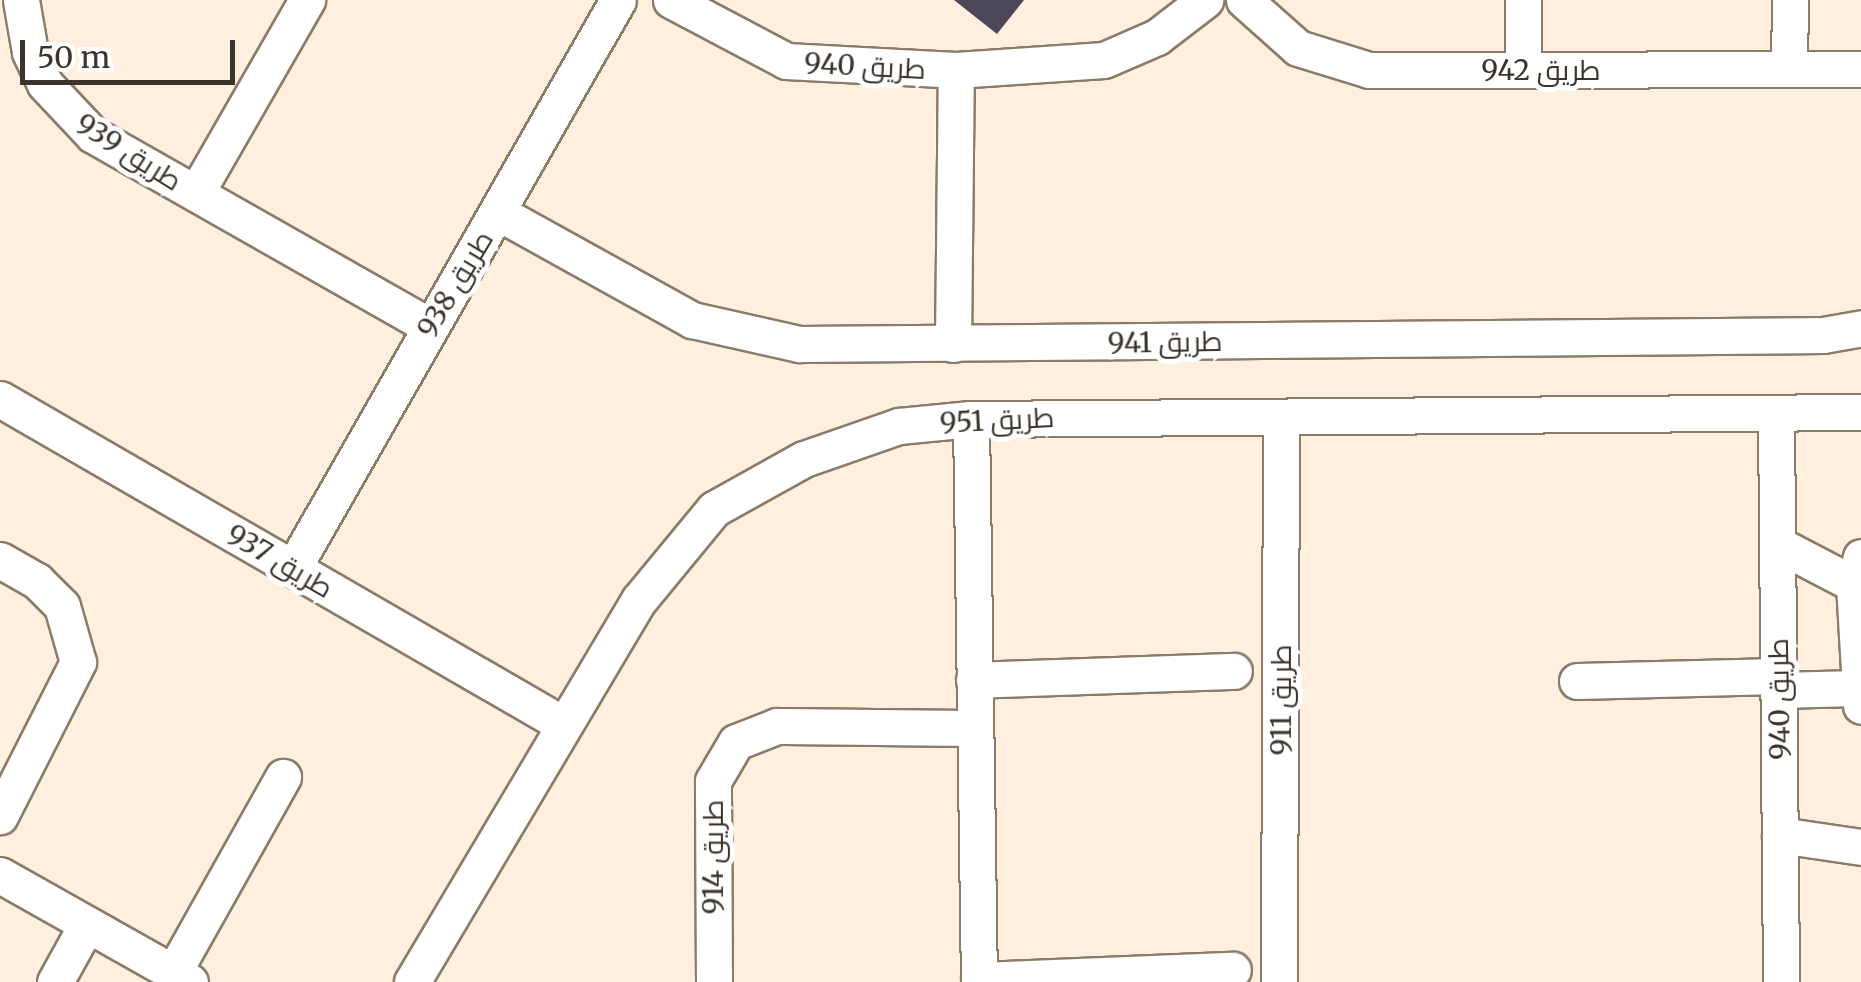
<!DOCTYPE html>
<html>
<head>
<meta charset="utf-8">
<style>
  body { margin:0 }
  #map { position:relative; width:1861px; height:982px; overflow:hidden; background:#feefdf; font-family:Merriweather,Cairo,serif }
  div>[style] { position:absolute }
  .building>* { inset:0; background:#4c4659 }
  .roads { filter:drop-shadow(2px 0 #8b7b69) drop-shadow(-2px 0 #8b7b69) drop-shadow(0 2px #8b7b69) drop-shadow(0 -2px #8b7b69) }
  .minor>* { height:35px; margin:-17.5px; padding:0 17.5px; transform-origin:17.5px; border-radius:17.5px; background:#fff }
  span { translate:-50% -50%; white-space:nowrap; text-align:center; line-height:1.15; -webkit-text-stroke:10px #fff; paint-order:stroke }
  .street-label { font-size:28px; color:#3b342d }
  .scale { position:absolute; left:20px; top:40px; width:215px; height:45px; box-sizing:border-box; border:5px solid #3b342d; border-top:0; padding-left:12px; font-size:30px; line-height:35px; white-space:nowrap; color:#3b342d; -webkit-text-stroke:8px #fff; paint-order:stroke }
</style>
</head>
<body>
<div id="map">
  <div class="building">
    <div style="clip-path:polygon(954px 0,1024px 0,997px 34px)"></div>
  </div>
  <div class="roads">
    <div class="minor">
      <div style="left:21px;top:0;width:53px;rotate:80.2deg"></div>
      <div style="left:30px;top:52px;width:35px;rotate:65deg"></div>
      <div style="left:45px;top:84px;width:70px;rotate:46.7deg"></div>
      <div style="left:93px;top:135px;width:386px;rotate:29.6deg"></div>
      <div style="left:671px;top:0;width:130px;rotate:27.9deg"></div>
      <div style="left:786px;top:61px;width:170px;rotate:3deg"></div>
      <div style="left:956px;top:70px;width:148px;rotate:-3.9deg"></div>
      <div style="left:1104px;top:60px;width:58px;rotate:-23.5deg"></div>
      <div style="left:1157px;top:37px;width:61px;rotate:-37.6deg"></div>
      <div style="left:1244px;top:0;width:72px;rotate:41.6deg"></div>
      <div style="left:1298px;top:48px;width:74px;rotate:17.2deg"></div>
      <div style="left:1369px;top:70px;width:492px;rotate:-0.1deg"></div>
      <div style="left:1523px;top:0;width:70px;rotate:90deg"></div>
      <div style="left:1789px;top:69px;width:69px;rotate:-89.2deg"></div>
      <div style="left:196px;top:193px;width:223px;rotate:-60.1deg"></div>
      <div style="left:499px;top:213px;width:221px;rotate:29deg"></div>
      <div style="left:692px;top:320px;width:110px;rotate:12.6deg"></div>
      <div style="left:799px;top:344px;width:1024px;rotate:-0.5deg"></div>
      <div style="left:1823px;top:335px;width:39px;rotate:-10deg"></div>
      <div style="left:953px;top:344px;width:274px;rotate:-89.4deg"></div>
      <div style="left:0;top:399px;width:648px;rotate:30.01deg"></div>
      <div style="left:1776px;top:417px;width:565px;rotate:89.49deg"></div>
      <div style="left:971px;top:419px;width:563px;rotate:89.19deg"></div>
      <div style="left:1777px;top:544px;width:87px;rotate:27.5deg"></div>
      <div style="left:1861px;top:557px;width:28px;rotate:105deg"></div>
      <div style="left:1854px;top:584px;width:122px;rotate:86.7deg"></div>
      <div style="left:0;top:560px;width:43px;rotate:29.6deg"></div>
      <div style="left:37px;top:581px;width:35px;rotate:45deg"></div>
      <div style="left:62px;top:606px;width:58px;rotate:74.1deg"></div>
      <div style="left:78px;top:662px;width:173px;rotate:116.9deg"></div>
      <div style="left:293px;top:568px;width:654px;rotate:-60.22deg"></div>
      <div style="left:974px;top:680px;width:260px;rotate:-2deg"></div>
      <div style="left:1577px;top:681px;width:201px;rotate:-1.4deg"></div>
      <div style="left:1779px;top:690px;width:77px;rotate:-1.5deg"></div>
      <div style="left:1780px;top:835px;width:82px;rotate:8.4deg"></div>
      <div style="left:0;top:875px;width:218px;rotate:29.4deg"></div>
      <div style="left:173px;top:973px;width:225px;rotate:-60.7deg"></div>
      <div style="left:979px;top:980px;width:254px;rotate:-2.3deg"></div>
      <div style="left:55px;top:982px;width:66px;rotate:-61.1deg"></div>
      <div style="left:412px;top:982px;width:444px;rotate:-59.3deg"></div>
      <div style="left:639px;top:600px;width:118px;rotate:-50.5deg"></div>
      <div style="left:714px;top:509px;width:103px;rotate:-29.1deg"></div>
      <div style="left:804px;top:459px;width:101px;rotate:-19.2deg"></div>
      <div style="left:899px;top:426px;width:72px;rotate:-5.6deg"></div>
      <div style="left:971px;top:419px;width:890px;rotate:-0.45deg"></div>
      <div style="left:714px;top:982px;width:201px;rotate:-90.3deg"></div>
      <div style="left:713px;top:781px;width:45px;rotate:-59.5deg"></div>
      <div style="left:736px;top:742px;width:44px;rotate:-21.3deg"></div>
      <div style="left:777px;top:726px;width:198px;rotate:0.6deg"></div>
      <div style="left:1279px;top:982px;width:564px;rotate:-89.8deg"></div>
    </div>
  </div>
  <div class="street-label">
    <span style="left:865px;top:66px;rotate:3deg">طريق 940</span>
    <span style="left:1541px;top:70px">طريق 942</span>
    <span style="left:129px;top:152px;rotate:32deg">طريق 939</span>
    <span style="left:455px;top:284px;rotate:-59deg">طريق 938</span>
    <span style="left:1165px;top:342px;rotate:-1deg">طريق 941</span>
    <span style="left:997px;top:420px;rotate:-3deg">طريق 951</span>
    <span style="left:280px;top:561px;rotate:30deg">طريق 937</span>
    <span style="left:1779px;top:699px;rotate:-91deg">طريق 940</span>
    <span style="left:1281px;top:700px;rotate:-90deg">طريق 911</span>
    <span style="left:713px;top:857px;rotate:-90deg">طريق 914</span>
  </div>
  <div class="scale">50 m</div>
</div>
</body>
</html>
